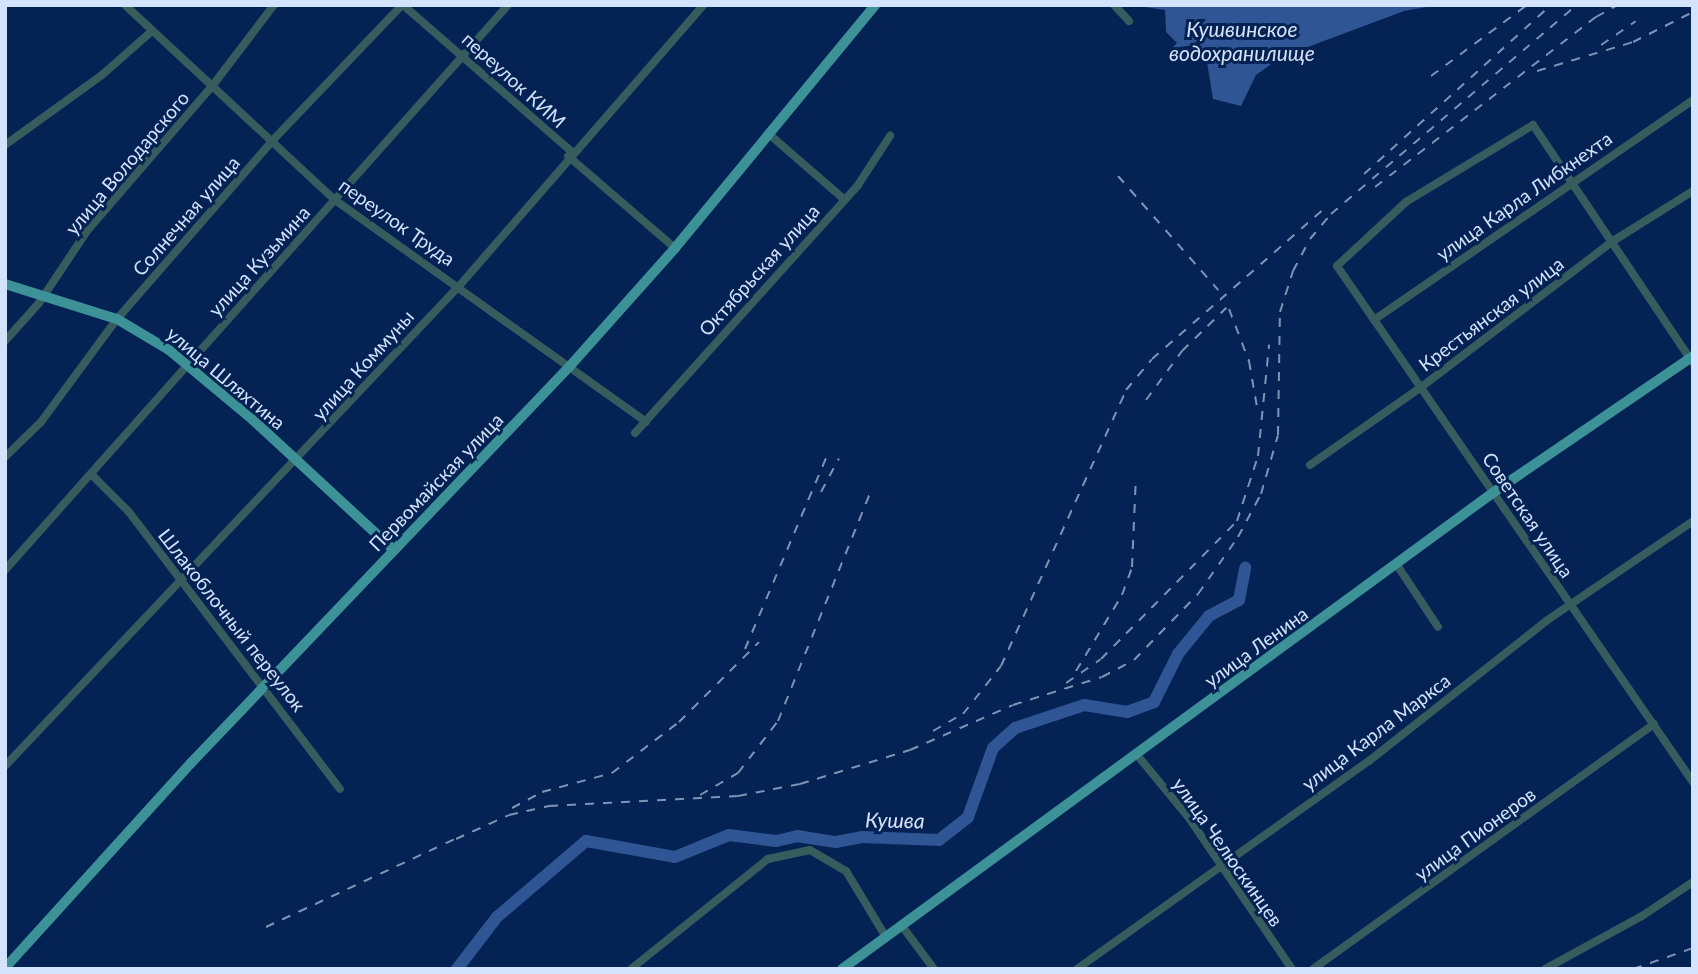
<!DOCTYPE html>
<html>
<head>
<meta charset="utf-8">
<style>
  body { margin:0 }
  #map { position:relative; width:1698px; height:974px; overflow:hidden; background:#042253; font-family:Lato,sans-serif }
  div>[style] { position:absolute }
  .water>* { inset:0; background:#2f5594 }
  .river>* { height:12px; margin:-6px; padding:0 6px; transform-origin:6px; border-radius:6px; background:#2f5594 }
  .minor>* { height:8px; margin:-4px; padding:0 4px; transform-origin:4px; border-radius:4px; background:#365c5e }
  .major>* { height:10px; margin:-5px; padding:0 5px; transform-origin:5px; border-radius:5px; background:#3c9297 }
  .rail>* { height:2px; margin-top:-1px; transform-origin:0; background:repeating-linear-gradient(90deg,#7e93b6 0 9px,transparent 0 18px) }
  span { translate:-50% -50%; white-space:nowrap; text-align:center; line-height:1.15; -webkit-text-stroke:6px #042253; paint-order:stroke }
  .street-label { font-size:19px; color:#d3e3fc }
  .water-label { font-size:21px; color:#d6e2f4; font-style:italic }
  .frame { position:absolute; inset:0; border:7px solid #d3e3fc; pointer-events:none }
</style>
</head>
<body>
<div id="map">
  <div class="water">
    <div style="clip-path:polygon(1132px 5px,1438px 5px,1404px 11px,1281px 57px,1256px 75px,1241px 106px,1213px 99px,1205px 50px,1194px 45px,1172px 48px,1177px 43px,1166px 32px,1165px 10px)"></div>
  </div>
  <div class="river">
    <div style="left:457px;top:969px;width:66px;rotate:-52.4deg"></div>
    <div style="left:497px;top:917px;width:117px;rotate:-40.5deg"></div>
    <div style="left:586px;top:841px;width:90px;rotate:10.2deg"></div>
    <div style="left:675px;top:857px;width:58px;rotate:-22.2deg"></div>
    <div style="left:729px;top:835px;width:47px;rotate:7.3deg"></div>
    <div style="left:776px;top:841px;width:22px;rotate:-13deg"></div>
    <div style="left:797px;top:836px;width:39px;rotate:9deg"></div>
    <div style="left:836px;top:842px;width:26px;rotate:-11deg"></div>
    <div style="left:862px;top:837px;width:77px;rotate:2.2deg"></div>
    <div style="left:939px;top:840px;width:37px;rotate:-38deg"></div>
    <div style="left:968px;top:817px;width:73px;rotate:-70.1deg"></div>
    <div style="left:993px;top:748px;width:30px;rotate:-42deg"></div>
    <div style="left:1015px;top:728px;width:73px;rotate:-18.4deg"></div>
    <div style="left:1084px;top:705px;width:44px;rotate:9.2deg"></div>
    <div style="left:1127px;top:712px;width:29px;rotate:-20deg"></div>
    <div style="left:1154px;top:702px;width:54px;rotate:-63.4deg"></div>
    <div style="left:1178px;top:654px;width:49px;rotate:-50.8deg"></div>
    <div style="left:1209px;top:616px;width:34px;rotate:-28deg"></div>
    <div style="left:1239px;top:600px;width:33px;rotate:-79deg"></div>
  </div>
  <div class="minor">
    <div style="left:125px;top:5px;width:287px;rotate:42.9deg"></div>
    <div style="left:335px;top:200px;width:382px;rotate:35.5deg"></div>
    <div style="left:403px;top:5px;width:224px;rotate:41deg"></div>
    <div style="left:1114px;top:5px;width:22px;rotate:47deg"></div>
    <div style="left:770px;top:135px;width:98px;rotate:40.9deg"></div>
    <div style="left:5px;top:145px;width:120px;rotate:-35.8deg"></div>
    <div style="left:102px;top:75px;width:65px;rotate:-41.3deg"></div>
    <div style="left:568px;top:156px;width:141px;rotate:40.7deg"></div>
    <div style="left:1374px;top:320px;width:388px;rotate:-34.6deg"></div>
    <div style="left:5px;top:341px;width:51px;rotate:-48.2deg"></div>
    <div style="left:39px;top:303px;width:87px;rotate:-56.3deg"></div>
    <div style="left:87px;top:231px;width:193px;rotate:-49.2deg"></div>
    <div style="left:213px;top:85px;width:101px;rotate:-52.7deg"></div>
    <div style="left:1693px;top:363px;width:287px;rotate:-123.9deg"></div>
    <div style="left:1533px;top:125px;width:149px;rotate:148.8deg"></div>
    <div style="left:1406px;top:202px;width:94px;rotate:137.2deg"></div>
    <div style="left:1337px;top:266px;width:627px;rotate:55.4deg"></div>
    <div style="left:635px;top:433px;width:334px;rotate:-48deg"></div>
    <div style="left:858px;top:185px;width:59px;rotate:-56.9deg"></div>
    <div style="left:5px;top:457px;width:50px;rotate:-44.2deg"></div>
    <div style="left:41px;top:422px;width:128px;rotate:-53.6deg"></div>
    <div style="left:117px;top:319px;width:237px;rotate:-48.9deg"></div>
    <div style="left:273px;top:140px;width:187px;rotate:-46.3deg"></div>
    <div style="left:1310px;top:465px;width:134px;rotate:-35deg"></div>
    <div style="left:1420px;top:388px;width:243px;rotate:-37.3deg"></div>
    <div style="left:1613px;top:241px;width:94px;rotate:-32deg"></div>
    <div style="left:92px;top:475px;width:52px;rotate:45deg"></div>
    <div style="left:129px;top:512px;width:348px;rotate:52.7deg"></div>
    <div style="left:1397px;top:565px;width:74px;rotate:56.5deg"></div>
    <div style="left:5px;top:570px;width:756px;rotate:-48.32deg"></div>
    <div style="left:1138px;top:756px;width:80px;rotate:50.6deg"></div>
    <div style="left:1189px;top:818px;width:183px;rotate:55.7deg"></div>
    <div style="left:5px;top:766px;width:662px;rotate:-46.59deg"></div>
    <div style="left:460px;top:285px;width:371px;rotate:-49deg"></div>
    <div style="left:902px;top:926px;width:54px;rotate:53.3deg"></div>
    <div style="left:631px;top:969px;width:176px;rotate:-38.8deg"></div>
    <div style="left:768px;top:859px;width:43px;rotate:-12.1deg"></div>
    <div style="left:810px;top:850px;width:42px;rotate:30.3deg"></div>
    <div style="left:846px;top:871px;width:77px;rotate:58.8deg"></div>
    <div style="left:1077px;top:969px;width:359px;rotate:-35.5deg"></div>
    <div style="left:1369px;top:761px;width:226px;rotate:-38.3deg"></div>
    <div style="left:1546px;top:621px;width:178px;rotate:-34.2deg"></div>
    <div style="left:1313px;top:969px;width:420px;rotate:-35.7deg"></div>
    <div style="left:1545px;top:969px;width:111px;rotate:-28.7deg"></div>
    <div style="left:1642px;top:916px;width:61px;rotate:-33.7deg"></div>
  </div>
  <div class="major">
    <div style="left:5px;top:284px;width:117px;rotate:17.4deg"></div>
    <div style="left:117px;top:319px;width:61px;rotate:30.8deg"></div>
    <div style="left:169px;top:350px;width:109px;rotate:39.8deg"></div>
    <div style="left:253px;top:420px;width:192px;rotate:42.7deg"></div>
    <div style="left:5px;top:968px;width:277px;rotate:-47.8deg"></div>
    <div style="left:191px;top:763px;width:549px;rotate:-46.33deg"></div>
    <div style="left:570px;top:366px;width:158px;rotate:-48.3deg"></div>
    <div style="left:675px;top:248px;width:315px;rotate:-50.5deg"></div>
    <div style="left:842px;top:969px;width:808px;rotate:-36.19deg"></div>
    <div style="left:1494px;top:492px;width:241px;rotate:-34.3deg"></div>
  </div>
  <div class="rail">
    <div style="left:1601px;top:45px;width:42px;rotate:-34.4deg"></div>
    <div style="left:1537px;top:71px;width:100px;rotate:-16.8deg"></div>
    <div style="left:1633px;top:42px;width:67px;rotate:-26.6deg"></div>
    <div style="left:1431px;top:76px;width:119px;rotate:-36.5deg"></div>
    <div style="left:1364px;top:174px;width:252px;rotate:-42.1deg"></div>
    <div style="left:1118px;top:176px;width:152px;rotate:48.7deg"></div>
    <div style="left:1375px;top:187px;width:279px;rotate:-37.6deg"></div>
    <div style="left:1596px;top:17px;width:25px;rotate:-29deg"></div>
    <div style="left:1229px;top:309px;width:56px;rotate:69deg"></div>
    <div style="left:1249px;top:361px;width:47px;rotate:80.1deg"></div>
    <div style="left:1146px;top:400px;width:61px;rotate:-53.7deg"></div>
    <div style="left:1182px;top:351px;width:62px;rotate:-44.3deg"></div>
    <div style="left:821px;top:492px;width:38px;rotate:-62deg"></div>
    <div style="left:745px;top:649px;width:213px;rotate:-67deg"></div>
    <div style="left:1076px;top:671px;width:89px;rotate:-58.8deg"></div>
    <div style="left:1122px;top:595px;width:30px;rotate:-70deg"></div>
    <div style="left:1132px;top:567px;width:90px;rotate:-87.5deg"></div>
    <div style="left:1066px;top:683px;width:42px;rotate:-34.4deg"></div>
    <div style="left:1101px;top:659px;width:194px;rotate:-45.4deg"></div>
    <div style="left:1237px;top:521px;width:68px;rotate:-72.1deg"></div>
    <div style="left:1258px;top:456px;width:112px;rotate:-84.3deg"></div>
    <div style="left:933px;top:731px;width:34px;rotate:-30deg"></div>
    <div style="left:963px;top:714px;width:61px;rotate:-51.6deg"></div>
    <div style="left:1001px;top:666px;width:303px;rotate:-65.6deg"></div>
    <div style="left:1126px;top:390px;width:40px;rotate:-50deg"></div>
    <div style="left:1152px;top:359px;width:228px;rotate:-41.1deg"></div>
    <div style="left:700px;top:795px;width:44px;rotate:-30.1deg"></div>
    <div style="left:738px;top:773px;width:66px;rotate:-52.4deg"></div>
    <div style="left:778px;top:721px;width:246px;rotate:-68deg"></div>
    <div style="left:512px;top:808px;width:34px;rotate:-28deg"></div>
    <div style="left:542px;top:792px;width:73px;rotate:-15.2deg"></div>
    <div style="left:612px;top:773px;width:84px;rotate:-37.3deg"></div>
    <div style="left:679px;top:722px;width:113px;rotate:-45deg"></div>
    <div style="left:456px;top:839px;width:58px;rotate:-24.4deg"></div>
    <div style="left:509px;top:815px;width:41px;rotate:-12.7deg"></div>
    <div style="left:549px;top:806px;width:189px;rotate:-3deg"></div>
    <div style="left:738px;top:796px;width:63px;rotate:-11deg"></div>
    <div style="left:800px;top:784px;width:115px;rotate:-17.2deg"></div>
    <div style="left:910px;top:750px;width:112px;rotate:-23.6deg"></div>
    <div style="left:1013px;top:705px;width:93px;rotate:-17.5deg"></div>
    <div style="left:1102px;top:677px;width:36px;rotate:-28deg"></div>
    <div style="left:1134px;top:660px;width:92px;rotate:-45.9deg"></div>
    <div style="left:1198px;top:594px;width:70px;rotate:-54.9deg"></div>
    <div style="left:1238px;top:537px;width:49px;rotate:-61.9deg"></div>
    <div style="left:1261px;top:494px;width:61px;rotate:-73.9deg"></div>
    <div style="left:1278px;top:435px;width:123px;rotate:-89.1deg"></div>
    <div style="left:1280px;top:312px;width:43px;rotate:-72.4deg"></div>
    <div style="left:1293px;top:271px;width:36px;rotate:-62deg"></div>
    <div style="left:1310px;top:239px;width:33px;rotate:-50deg"></div>
    <div style="left:1331px;top:214px;width:323px;rotate:-40.4deg"></div>
    <div style="left:266px;top:927px;width:217px;rotate:-25deg"></div>
    <div style="left:1633px;top:969px;width:64px;rotate:-19.3deg"></div>
  </div>
  <div class="street-label">
    <span style="left:514px;top:80px;rotate:42deg">переулок КИМ</span>
    <span style="left:127px;top:163px;rotate:-50deg">улица Володарского</span>
    <span style="left:1524px;top:196px;rotate:-35deg">улица Карла Либкнехта</span>
    <span style="left:186px;top:216px;rotate:-49deg">Солнечная улица</span>
    <span style="left:397px;top:222px;rotate:35deg">переулок Труда</span>
    <span style="left:259px;top:261px;rotate:-48deg">улица Кузьмина</span>
    <span style="left:759px;top:270px;rotate:-48deg">Октябрьская улица</span>
    <span style="left:1491px;top:314px;rotate:-37deg">Крестьянская улица</span>
    <span style="left:363px;top:365px;rotate:-48deg">улица Коммуны</span>
    <span style="left:226px;top:378px;rotate:40deg">улица Шляхтина</span>
    <span style="left:436px;top:482px;rotate:-46deg">Первомайская улица</span>
    <span style="left:1528px;top:515px;rotate:56deg">Советская улица</span>
    <span style="left:232px;top:620px;rotate:52deg">Шлакоблочный переулок</span>
    <span style="left:1256px;top:647px;rotate:-36deg">улица Ленина</span>
    <span style="left:1376px;top:732px;rotate:-37deg">улица Карла Маркса</span>
    <span style="left:1475px;top:834px;rotate:-36deg">улица Пионеров</span>
    <span style="left:1228px;top:852px;rotate:55deg">улица Челюскинцев</span>
  </div>
  <div class="water-label">
    <span style="left:1242px;top:41px">Кушвинское<br>водохранилище</span>
    <span style="left:895px;top:820px;rotate:1deg">Кушва</span>
  </div>
  <div class="frame"></div>
</div>
</body>
</html>
